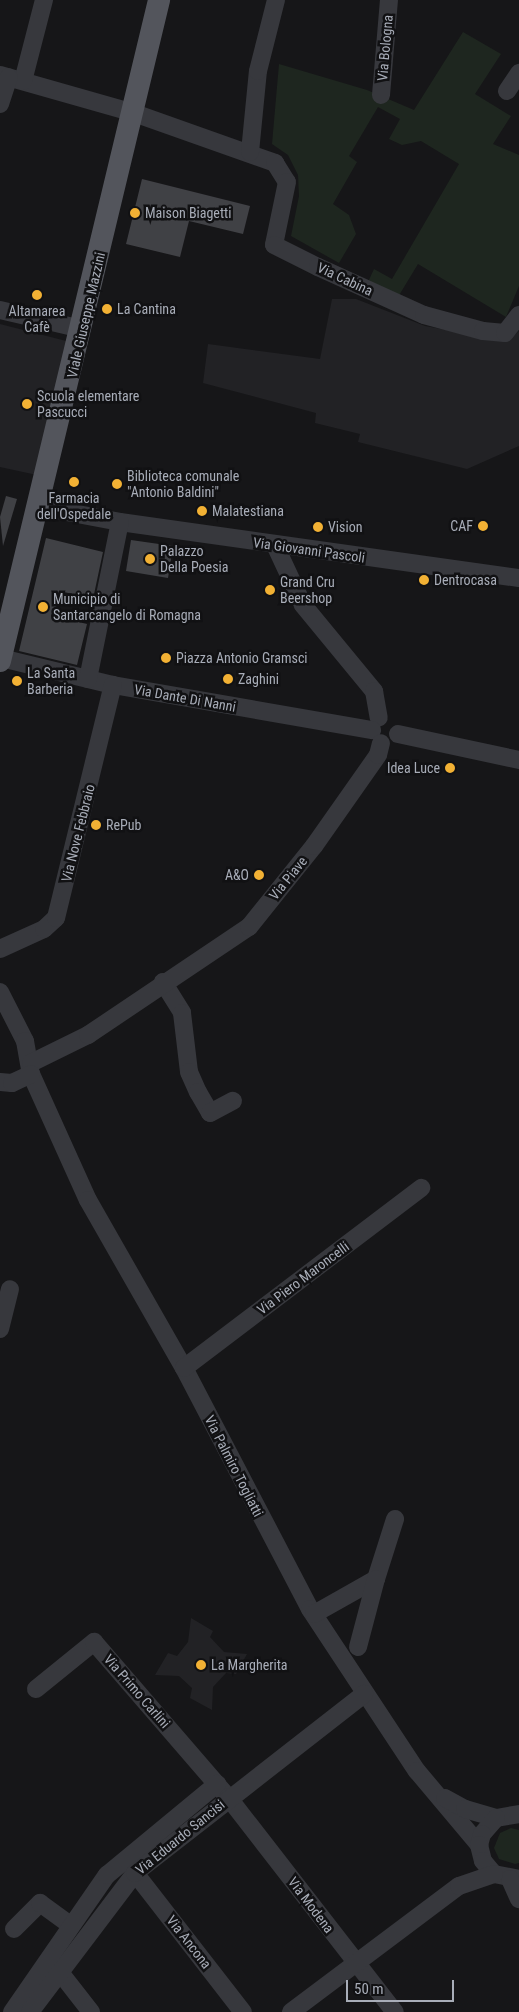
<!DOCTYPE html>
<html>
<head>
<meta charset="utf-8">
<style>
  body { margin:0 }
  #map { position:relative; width:519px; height:2012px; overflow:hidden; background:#161618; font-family:"Roboto Condensed",sans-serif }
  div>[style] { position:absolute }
  .built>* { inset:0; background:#222225 }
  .green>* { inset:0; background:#1e261f }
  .building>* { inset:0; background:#404145 }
  .minor>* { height:18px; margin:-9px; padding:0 9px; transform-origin:9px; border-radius:9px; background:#37383d }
  .major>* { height:22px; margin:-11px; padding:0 11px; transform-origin:11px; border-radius:11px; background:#53555c }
  .dots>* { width:14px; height:14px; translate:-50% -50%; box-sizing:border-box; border:2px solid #111113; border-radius:50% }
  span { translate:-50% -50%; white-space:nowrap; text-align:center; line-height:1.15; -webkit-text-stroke:5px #111113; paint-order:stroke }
  .street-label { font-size:14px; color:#a8adb8 }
  .poi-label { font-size:14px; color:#a8adb8 }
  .left { translate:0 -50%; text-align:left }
  .right { translate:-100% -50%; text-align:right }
  .scale { position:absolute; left:346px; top:1980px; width:108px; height:22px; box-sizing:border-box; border:2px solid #a8adb8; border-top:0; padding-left:6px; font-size:15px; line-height:18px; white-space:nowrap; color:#a8adb8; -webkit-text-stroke:4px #111113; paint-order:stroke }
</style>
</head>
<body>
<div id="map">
  <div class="built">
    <div style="clip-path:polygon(332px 299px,356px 299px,425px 326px,507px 341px,519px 331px,519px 446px,467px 469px,358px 442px,360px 434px,315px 423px,316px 413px,203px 383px,208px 344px,320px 359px)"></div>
    <div style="clip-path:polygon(0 324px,70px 342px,37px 475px,0 467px)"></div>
    <div style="clip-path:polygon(191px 1618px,213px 1631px,210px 1637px,224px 1652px,247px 1654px,236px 1674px,226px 1673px,213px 1687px,212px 1710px,190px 1698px,192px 1688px,179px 1676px,155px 1675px,168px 1653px,177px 1656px,188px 1642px)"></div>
  </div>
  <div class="green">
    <div style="clip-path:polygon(463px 32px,501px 54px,475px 94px,511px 116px,493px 144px,519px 155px,519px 286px,506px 317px,418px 264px,398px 297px,368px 282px,374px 269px,392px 279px,459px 164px,421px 141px,402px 145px,389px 139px,400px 119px,378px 107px,349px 156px,357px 162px,333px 204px,349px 215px,356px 234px,339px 263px,291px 236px,299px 196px,298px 175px,288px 155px,272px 144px,279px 64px,367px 90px,414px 110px)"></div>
    <div style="clip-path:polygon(511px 1828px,519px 1830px,519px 1863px,515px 1864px,499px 1859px,494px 1848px,500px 1833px)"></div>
  </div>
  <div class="building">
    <div style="clip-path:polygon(142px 179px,250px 206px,243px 234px,189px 221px,180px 257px,126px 244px)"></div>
    <div style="clip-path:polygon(6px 496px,17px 499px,3px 546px,0 517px)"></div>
    <div style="clip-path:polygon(46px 538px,103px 552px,93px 599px,60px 591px,54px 616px,87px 624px,77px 665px,19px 651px)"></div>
    <div style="clip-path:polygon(131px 540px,173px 546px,168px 578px,126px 571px)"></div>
  </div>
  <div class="minor">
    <div style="left:0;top:75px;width:139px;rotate:15.8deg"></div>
    <div style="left:134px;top:113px;width:150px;rotate:19.5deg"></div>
    <div style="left:275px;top:163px;width:22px;rotate:58deg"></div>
    <div style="left:287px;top:182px;width:64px;rotate:101.7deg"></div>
    <div style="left:274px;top:245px;width:49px;rotate:26.6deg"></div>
    <div style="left:318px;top:267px;width:116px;rotate:24.4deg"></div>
    <div style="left:424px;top:315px;width:61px;rotate:15.2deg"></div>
    <div style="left:483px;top:331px;width:22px;rotate:5deg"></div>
    <div style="left:505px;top:333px;width:23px;rotate:-52deg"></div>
    <div style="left:23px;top:81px;width:84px;rotate:-75.5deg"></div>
    <div style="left:507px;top:91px;width:22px;rotate:-56deg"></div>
    <div style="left:381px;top:95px;width:95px;rotate:-85.2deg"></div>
    <div style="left:0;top:104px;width:28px;rotate:-72deg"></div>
    <div style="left:250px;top:152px;width:81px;rotate:-84.4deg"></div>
    <div style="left:258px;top:71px;width:73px;rotate:-75.8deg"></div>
    <div style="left:0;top:310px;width:84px;rotate:13deg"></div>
    <div style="left:40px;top:507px;width:81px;rotate:10.6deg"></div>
    <div style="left:120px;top:522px;width:403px;rotate:8deg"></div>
    <div style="left:275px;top:545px;width:66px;rotate:65deg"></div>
    <div style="left:303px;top:605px;width:112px;rotate:50.5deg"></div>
    <div style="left:374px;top:691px;width:27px;rotate:80deg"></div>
    <div style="left:1px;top:658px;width:115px;rotate:13.6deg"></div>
    <div style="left:113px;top:685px;width:263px;rotate:9.9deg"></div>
    <div style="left:88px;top:679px;width:160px;rotate:-78.5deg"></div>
    <div style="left:398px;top:734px;width:124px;rotate:12.1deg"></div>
    <div style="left:0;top:949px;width:48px;rotate:-24.4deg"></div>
    <div style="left:44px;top:929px;width:16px;rotate:-43deg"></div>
    <div style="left:56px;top:918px;width:240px;rotate:-76.3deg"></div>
    <div style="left:163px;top:982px;width:36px;rotate:58deg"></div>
    <div style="left:182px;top:1013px;width:59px;rotate:83.2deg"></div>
    <div style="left:189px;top:1072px;width:22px;rotate:66deg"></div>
    <div style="left:198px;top:1092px;width:24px;rotate:60deg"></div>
    <div style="left:210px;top:1113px;width:26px;rotate:-28deg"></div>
    <div style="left:0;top:992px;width:55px;rotate:63deg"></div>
    <div style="left:25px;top:1041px;width:34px;rotate:80deg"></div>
    <div style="left:31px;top:1074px;width:138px;rotate:65.7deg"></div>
    <div style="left:88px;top:1200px;width:193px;rotate:60.3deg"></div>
    <div style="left:184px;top:1368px;width:272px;rotate:62.4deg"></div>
    <div style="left:310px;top:1609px;width:194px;rotate:56.6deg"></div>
    <div style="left:417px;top:1771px;width:97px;rotate:50deg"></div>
    <div style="left:31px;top:1063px;width:64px;rotate:-26.2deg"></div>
    <div style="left:88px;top:1035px;width:194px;rotate:-33.9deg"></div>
    <div style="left:249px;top:927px;width:104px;rotate:-51.3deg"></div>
    <div style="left:314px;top:846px;width:111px;rotate:-54.9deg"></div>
    <div style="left:378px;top:755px;width:12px;rotate:-76deg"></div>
    <div style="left:0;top:1082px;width:12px;rotate:5deg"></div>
    <div style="left:12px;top:1083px;width:21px;rotate:-25deg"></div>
    <div style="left:0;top:1329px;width:41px;rotate:-76deg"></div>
    <div style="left:184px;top:1368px;width:298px;rotate:-37.2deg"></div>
    <div style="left:314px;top:1614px;width:71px;rotate:-29.4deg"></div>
    <div style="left:376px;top:1579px;width:63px;rotate:-72.4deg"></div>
    <div style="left:358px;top:1647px;width:70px;rotate:-75.2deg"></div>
    <div style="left:36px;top:1689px;width:75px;rotate:-39deg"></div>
    <div style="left:94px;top:1642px;width:205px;rotate:49.2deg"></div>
    <div style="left:228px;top:1797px;width:272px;rotate:52.2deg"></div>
    <div style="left:445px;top:1798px;width:23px;rotate:29deg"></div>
    <div style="left:465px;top:1809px;width:32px;rotate:16deg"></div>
    <div style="left:519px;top:1814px;width:23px;rotate:170deg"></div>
    <div style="left:496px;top:1818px;width:21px;rotate:131deg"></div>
    <div style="left:482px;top:1834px;width:11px;rotate:105deg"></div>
    <div style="left:479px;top:1845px;width:16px;rotate:76deg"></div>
    <div style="left:483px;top:1861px;width:17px;rotate:50deg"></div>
    <div style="left:494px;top:1874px;width:25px;rotate:11deg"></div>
    <div style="left:135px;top:1873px;width:176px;rotate:52.2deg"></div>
    <div style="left:510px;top:1879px;width:22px;rotate:66deg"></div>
    <div style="left:14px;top:1929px;width:37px;rotate:-45deg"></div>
    <div style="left:40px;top:1903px;width:37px;rotate:36deg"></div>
    <div style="left:59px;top:1971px;width:52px;rotate:52deg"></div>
    <div style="left:12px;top:2012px;width:167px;rotate:-55.3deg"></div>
    <div style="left:107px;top:1875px;width:143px;rotate:-39.6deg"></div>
    <div style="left:30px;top:2012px;width:174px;rotate:-52.9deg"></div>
    <div style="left:135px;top:1873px;width:291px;rotate:-38deg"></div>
    <div style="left:291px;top:2012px;width:210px;rotate:-36.9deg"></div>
    <div style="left:459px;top:1886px;width:37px;rotate:-19deg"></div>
  </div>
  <div class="major">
    <div style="left:0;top:661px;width:680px;rotate:-76.47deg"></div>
  </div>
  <div class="dots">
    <div style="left:135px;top:213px;background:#f2b134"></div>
    <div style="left:37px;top:295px;background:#f2b134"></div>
    <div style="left:107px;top:309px;background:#f2b134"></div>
    <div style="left:27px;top:404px;background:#f2b134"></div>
    <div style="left:74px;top:482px;background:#f2b134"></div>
    <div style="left:117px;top:484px;background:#f2b134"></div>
    <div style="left:202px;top:511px;background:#f2b134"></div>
    <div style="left:483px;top:526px;background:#f2b134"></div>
    <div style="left:318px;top:527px;background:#f2b134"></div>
    <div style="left:150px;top:559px;background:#f2b134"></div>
    <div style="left:424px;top:580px;background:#f2b134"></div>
    <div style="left:270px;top:590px;background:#f2b134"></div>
    <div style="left:43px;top:607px;background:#f2b134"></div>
    <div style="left:166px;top:658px;background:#f2b134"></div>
    <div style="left:228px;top:679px;background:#f2b134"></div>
    <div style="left:17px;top:681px;background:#f2b134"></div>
    <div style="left:450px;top:768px;background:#f2b134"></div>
    <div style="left:96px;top:825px;background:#f2b134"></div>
    <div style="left:259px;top:875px;background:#f2b134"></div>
    <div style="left:201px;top:1665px;background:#f2b134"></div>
  </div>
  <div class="street-label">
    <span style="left:385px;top:48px;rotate:-85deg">Via Bologna</span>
    <span style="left:345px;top:279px;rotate:25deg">Via Cabina</span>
    <span style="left:86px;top:315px;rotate:-77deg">Viale Giuseppe Mazzini</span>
    <span style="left:309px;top:550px;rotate:8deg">Via Giovanni Pascoli</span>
    <span style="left:185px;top:698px;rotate:10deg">Via Dante Di Nanni</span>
    <span style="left:78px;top:833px;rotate:-76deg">Via Nove Febbraio</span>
    <span style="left:288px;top:878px;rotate:-51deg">Via Piave</span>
    <span style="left:303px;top:1278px;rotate:-37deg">Via Piero Maroncelli</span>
    <span style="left:234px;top:1466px;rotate:63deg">Via Palmiro Togliatti</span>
    <span style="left:137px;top:1691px;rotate:49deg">Via Primo Carlini</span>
    <span style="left:180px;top:1837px;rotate:-39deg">Via Eduardo Sancisi</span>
    <span style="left:311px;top:1905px;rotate:53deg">Via Modena</span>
    <span style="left:189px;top:1942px;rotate:52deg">Via Ancona</span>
  </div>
  <div class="poi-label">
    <span class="left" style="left:145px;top:213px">Maison Biagetti</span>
    <span class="left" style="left:117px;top:309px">La Cantina</span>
    <span style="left:37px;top:319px">Altamarea<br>Cafè</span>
    <span class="left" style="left:37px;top:404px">Scuola elementare<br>Pascucci</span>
    <span class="left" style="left:127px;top:484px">Biblioteca comunale<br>"Antonio Baldini"</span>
    <span style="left:74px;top:506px">Farmacia<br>dell'Ospedale</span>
    <span class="left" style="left:212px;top:511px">Malatestiana</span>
    <span class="right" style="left:473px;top:526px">CAF</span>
    <span class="left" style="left:328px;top:527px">Vision</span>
    <span class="left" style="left:160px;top:559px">Palazzo<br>Della Poesia</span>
    <span class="left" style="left:434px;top:580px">Dentrocasa</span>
    <span class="left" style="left:280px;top:590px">Grand Cru<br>Beershop</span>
    <span class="left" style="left:53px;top:607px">Municipio di<br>Santarcangelo di Romagna</span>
    <span class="left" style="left:176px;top:658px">Piazza Antonio Gramsci</span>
    <span class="left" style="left:27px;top:681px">La Santa<br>Barberia</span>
    <span class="left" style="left:238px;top:679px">Zaghini</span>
    <span class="right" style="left:440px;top:768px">Idea Luce</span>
    <span class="left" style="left:106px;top:825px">RePub</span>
    <span class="right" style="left:249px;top:875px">A&amp;O</span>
    <span class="left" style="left:211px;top:1665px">La Margherita</span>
  </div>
  <div class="scale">50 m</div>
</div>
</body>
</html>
